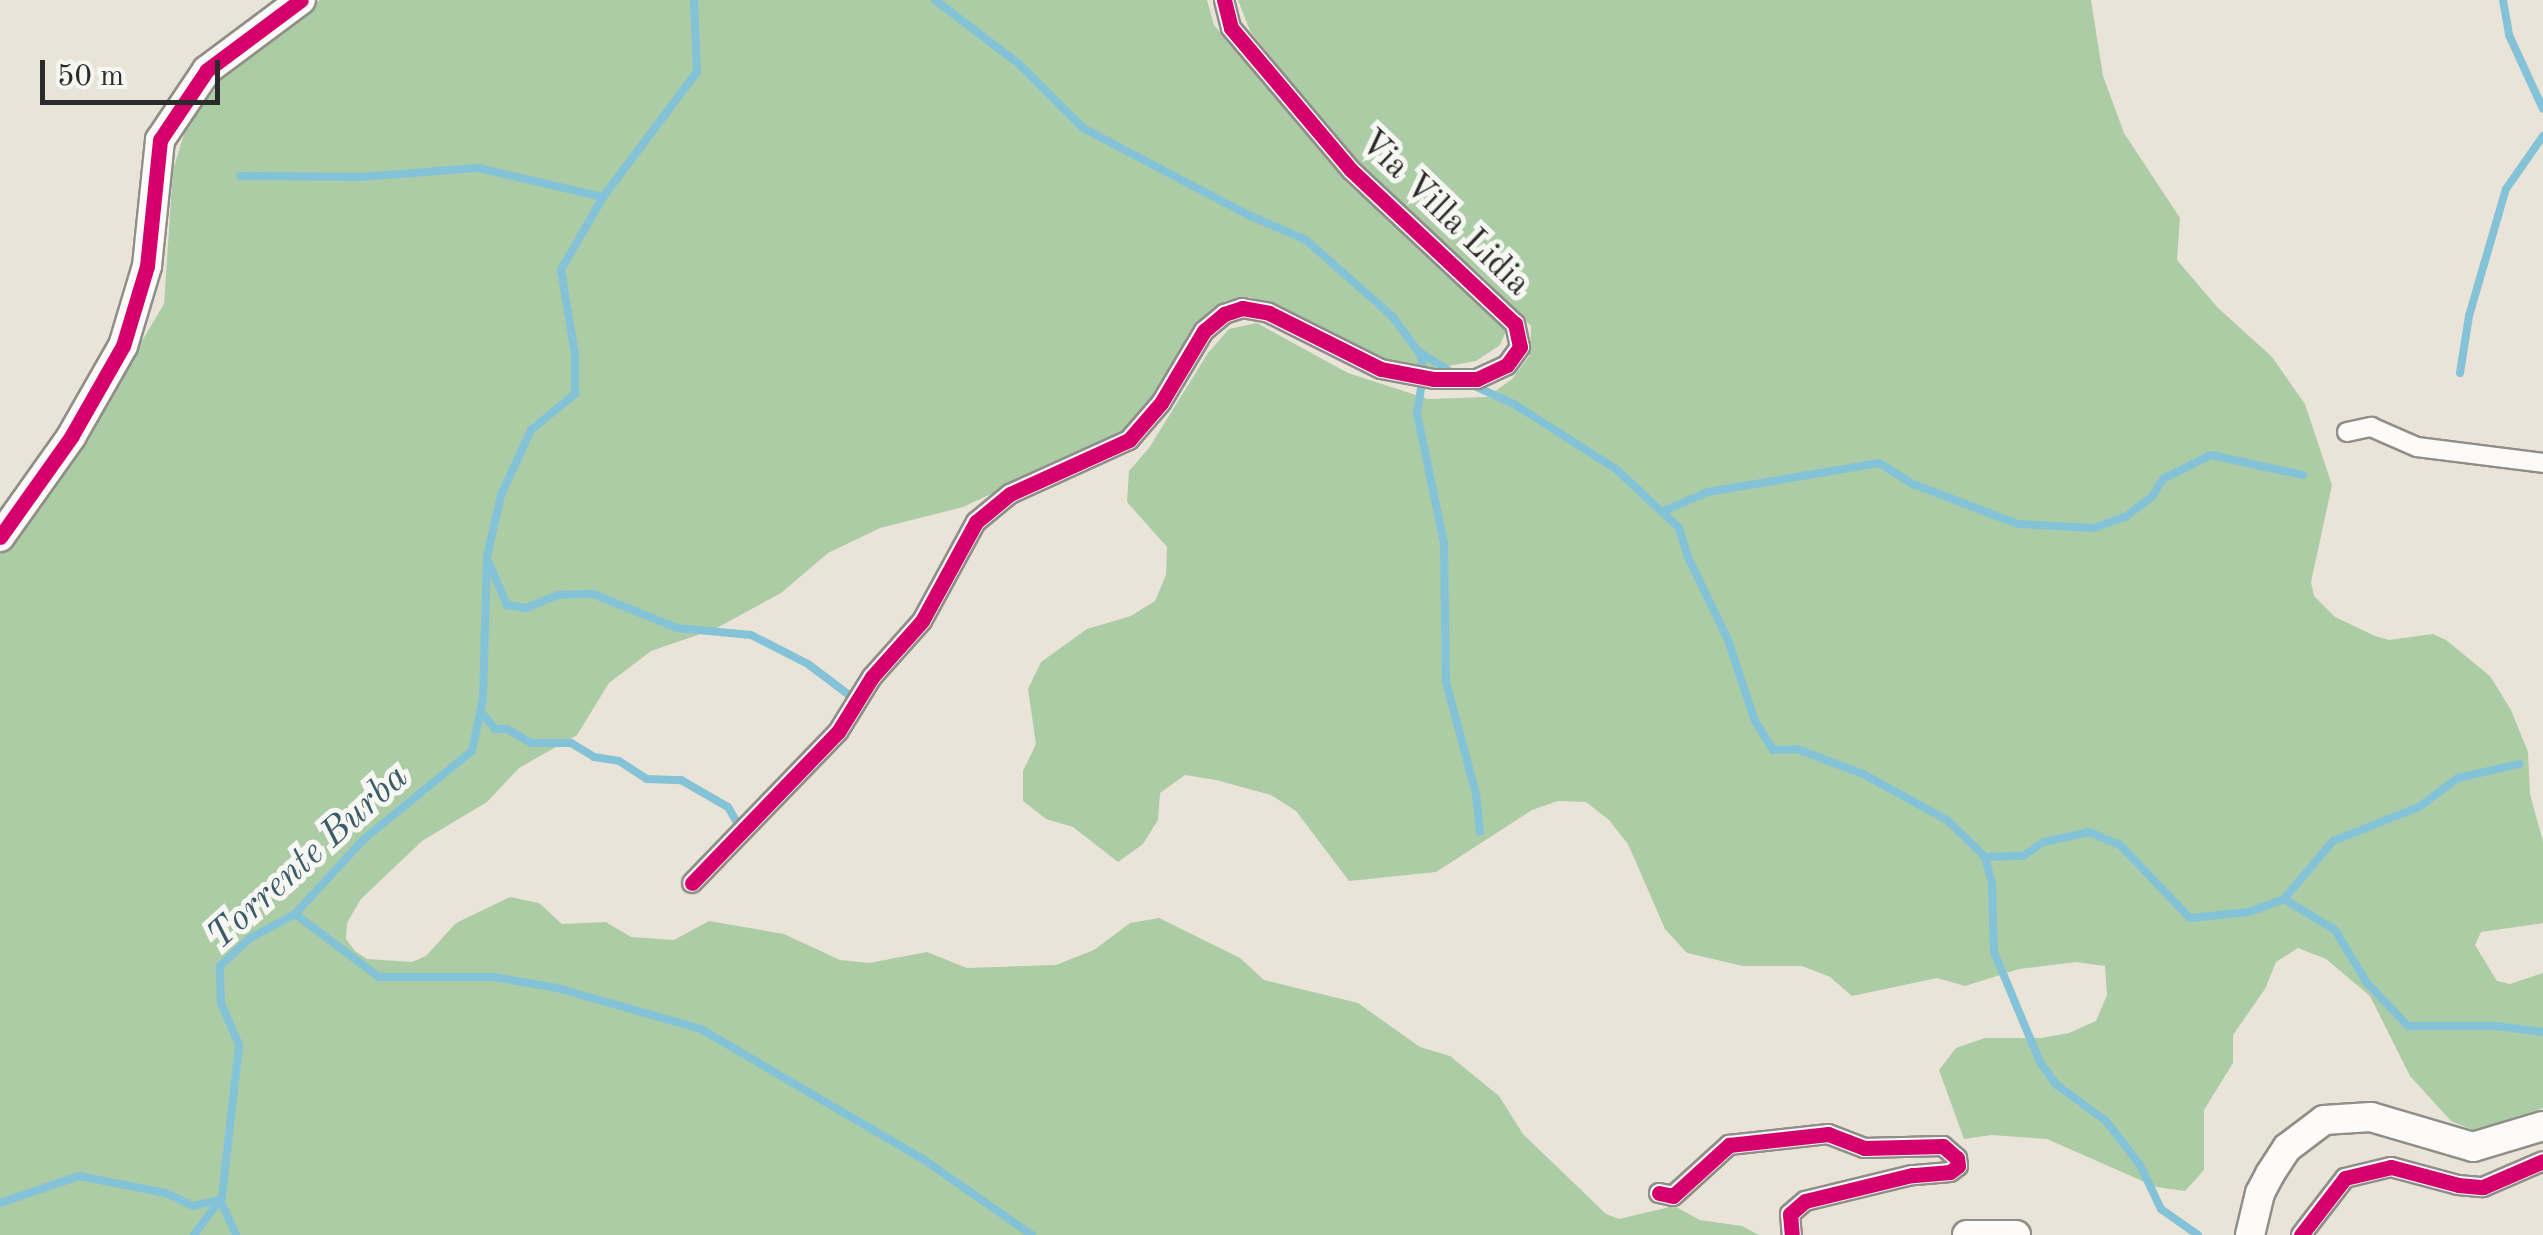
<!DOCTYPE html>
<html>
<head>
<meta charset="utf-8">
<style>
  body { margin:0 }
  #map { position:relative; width:2543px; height:1235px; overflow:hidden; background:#eae4d8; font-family:"Old Standard TT",serif }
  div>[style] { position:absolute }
  .forest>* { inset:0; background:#abcca5 }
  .stream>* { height:8px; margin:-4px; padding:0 4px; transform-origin:4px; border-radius:4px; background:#84c3d7 }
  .roads { filter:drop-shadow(2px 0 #908e88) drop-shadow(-2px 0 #908e88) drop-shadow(0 2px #908e88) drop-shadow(0 -2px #908e88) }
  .street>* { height:18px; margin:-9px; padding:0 9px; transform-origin:9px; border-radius:9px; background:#fcfbf9 }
  .secondary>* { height:28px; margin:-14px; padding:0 14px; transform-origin:14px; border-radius:14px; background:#fcfbf9 }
  .cycleway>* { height:15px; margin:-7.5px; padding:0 7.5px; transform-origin:7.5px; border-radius:7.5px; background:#d6006c }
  span { translate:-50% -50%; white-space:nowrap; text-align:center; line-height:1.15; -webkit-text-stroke:10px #f6f6f2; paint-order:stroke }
  .street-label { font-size:35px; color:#2b2b2b }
  .water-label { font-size:38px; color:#3b5b67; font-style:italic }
  .scale { position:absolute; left:40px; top:60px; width:180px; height:45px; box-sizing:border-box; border:5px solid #2b2b2b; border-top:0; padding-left:12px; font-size:30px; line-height:35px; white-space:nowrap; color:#2b2b2b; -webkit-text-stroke:8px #f6f6f2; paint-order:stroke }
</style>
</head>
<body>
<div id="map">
  <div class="forest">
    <div style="clip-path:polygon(320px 0,1207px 0,1214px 25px,1348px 184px,1477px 295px,1506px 331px,1500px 345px,1476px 361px,1437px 368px,1385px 359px,1250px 297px,1225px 301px,1194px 332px,1151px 400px,1123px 433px,963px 507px,880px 528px,828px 553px,781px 593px,715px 629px,651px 651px,609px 683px,577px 735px,519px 768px,487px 802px,422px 841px,361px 899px,347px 923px,346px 939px,355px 951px,367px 959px,412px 962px,426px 956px,456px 923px,510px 897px,539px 903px,562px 924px,606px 922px,631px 937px,674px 940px,709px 921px,784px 934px,840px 960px,869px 963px,927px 952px,967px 968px,1056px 965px,1094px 950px,1130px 923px,1159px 918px,1240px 958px,1264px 980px,1358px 1003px,1420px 1047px,1450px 1056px,1499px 1096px,1523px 1134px,1606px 1214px,1619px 1219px,1674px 1206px,1700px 1220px,1742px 1226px,1759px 1235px,0 1235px,0 549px,80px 445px,164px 304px,173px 170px,186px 127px,223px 78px,276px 28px)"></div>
    <div style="clip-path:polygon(1238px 0,2091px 0,2103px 76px,2124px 133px,2180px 218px,2177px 260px,2218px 308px,2272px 357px,2305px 404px,2332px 485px,2311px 582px,2314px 596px,2335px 617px,2375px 636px,2389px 640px,2433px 634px,2446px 640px,2490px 676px,2511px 710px,2528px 752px,2530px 794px,2543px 842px,2543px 923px,2481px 932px,2475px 945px,2497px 981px,2510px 984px,2543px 973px,2543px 1108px,2478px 1132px,2451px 1121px,2410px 1076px,2370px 996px,2326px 959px,2298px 948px,2276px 962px,2265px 989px,2233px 1035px,2233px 1063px,2204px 1110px,2204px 1170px,2185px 1191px,2156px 1187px,2047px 1139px,1991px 1135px,1964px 1139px,1939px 1070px,1956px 1048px,1985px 1038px,2041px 1038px,2069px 1033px,2096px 1021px,2107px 995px,2105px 966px,2076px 962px,2019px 969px,1965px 986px,1937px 978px,1852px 996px,1830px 977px,1802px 966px,1743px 966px,1687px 953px,1665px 929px,1628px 844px,1609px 820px,1586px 802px,1558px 801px,1532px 810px,1436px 872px,1349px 881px,1296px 811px,1271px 795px,1216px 780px,1185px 775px,1160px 793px,1158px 820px,1143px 844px,1118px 862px,1073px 827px,1046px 819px,1023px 801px,1023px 771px,1036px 744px,1028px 689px,1041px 662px,1087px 629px,1131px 616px,1155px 601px,1166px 575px,1167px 547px,1127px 502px,1129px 471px,1149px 448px,1208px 353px,1229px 329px,1257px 323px,1348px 373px,1428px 399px,1487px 397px,1512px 379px,1530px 355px,1531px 326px,1481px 275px,1405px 213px,1350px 156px,1250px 31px)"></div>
  </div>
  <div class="stream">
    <div style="left:935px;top:0;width:106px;rotate:37.3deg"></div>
    <div style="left:1019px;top:64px;width:91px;rotate:45deg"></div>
    <div style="left:1083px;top:128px;width:184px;rotate:27.8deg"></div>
    <div style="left:1246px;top:214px;width:65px;rotate:23.4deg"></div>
    <div style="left:1306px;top:240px;width:115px;rotate:41.5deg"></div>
    <div style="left:1392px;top:316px;width:44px;rotate:53.4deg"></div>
    <div style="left:1418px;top:351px;width:43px;rotate:32.6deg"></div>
    <div style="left:2503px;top:0;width:36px;rotate:80deg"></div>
    <div style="left:2509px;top:35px;width:81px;rotate:65.3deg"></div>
    <div style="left:240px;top:176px;width:121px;rotate:0.5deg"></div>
    <div style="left:361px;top:177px;width:117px;rotate:-4.4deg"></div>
    <div style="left:478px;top:168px;width:128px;rotate:13.1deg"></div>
    <div style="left:1420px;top:355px;width:16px;rotate:75deg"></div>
    <div style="left:1424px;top:370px;width:44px;rotate:99.2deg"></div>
    <div style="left:1417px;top:413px;width:133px;rotate:78.3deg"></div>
    <div style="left:1444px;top:543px;width:139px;rotate:89.2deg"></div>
    <div style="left:1446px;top:682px;width:116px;rotate:75deg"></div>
    <div style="left:1476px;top:794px;width:38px;rotate:84deg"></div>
    <div style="left:2460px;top:373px;width:58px;rotate:-81deg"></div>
    <div style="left:2469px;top:316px;width:132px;rotate:-73.8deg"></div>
    <div style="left:2506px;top:189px;width:65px;rotate:-55.1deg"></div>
    <div style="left:1470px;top:384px;width:48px;rotate:24.4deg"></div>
    <div style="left:1514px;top:404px;width:121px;rotate:32.5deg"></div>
    <div style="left:1616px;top:469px;width:86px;rotate:43.1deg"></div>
    <div style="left:1679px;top:528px;width:28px;rotate:73deg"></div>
    <div style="left:1687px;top:555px;width:94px;rotate:64.2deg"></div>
    <div style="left:1728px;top:640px;width:85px;rotate:71.6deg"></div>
    <div style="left:1755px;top:721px;width:34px;rotate:58deg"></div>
    <div style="left:1773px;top:750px;width:24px;rotate:-2deg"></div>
    <div style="left:1797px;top:749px;width:71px;rotate:20.7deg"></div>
    <div style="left:1863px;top:774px;width:96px;rotate:28.7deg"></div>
    <div style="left:1947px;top:820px;width:53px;rotate:44.2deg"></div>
    <div style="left:1985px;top:857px;width:38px;rotate:-2deg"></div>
    <div style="left:2023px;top:856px;width:25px;rotate:-34deg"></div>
    <div style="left:2044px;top:842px;width:46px;rotate:-12.5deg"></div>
    <div style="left:2089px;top:832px;width:34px;rotate:23deg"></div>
    <div style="left:2120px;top:845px;width:101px;rotate:46.2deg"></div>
    <div style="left:2190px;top:918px;width:59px;rotate:-5.8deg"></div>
    <div style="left:2249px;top:912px;width:37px;rotate:-20deg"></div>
    <div style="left:2284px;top:899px;width:60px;rotate:31.3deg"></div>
    <div style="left:2335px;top:930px;width:62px;rotate:58.9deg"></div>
    <div style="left:2367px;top:983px;width:59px;rotate:46.4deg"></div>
    <div style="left:2408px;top:1026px;width:88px"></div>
    <div style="left:2496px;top:1026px;width:47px;rotate:7.3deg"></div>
    <div style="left:1664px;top:511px;width:48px;rotate:-23.4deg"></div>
    <div style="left:1708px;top:492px;width:173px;rotate:-9.6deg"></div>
    <div style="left:1879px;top:463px;width:40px;rotate:32deg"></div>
    <div style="left:1913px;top:484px;width:112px;rotate:20.9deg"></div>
    <div style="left:2018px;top:524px;width:76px;rotate:3deg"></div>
    <div style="left:2094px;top:528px;width:33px;rotate:-20deg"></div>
    <div style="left:2125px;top:517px;width:34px;rotate:-37deg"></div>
    <div style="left:2152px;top:497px;width:21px;rotate:-59deg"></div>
    <div style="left:2163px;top:479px;width:54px;rotate:-26.6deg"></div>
    <div style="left:2211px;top:455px;width:94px;rotate:12.3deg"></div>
    <div style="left:489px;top:563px;width:46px;rotate:66.8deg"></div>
    <div style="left:507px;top:605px;width:19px;rotate:9deg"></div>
    <div style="left:526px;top:608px;width:35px;rotate:-22deg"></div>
    <div style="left:559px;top:595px;width:34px;rotate:-2deg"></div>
    <div style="left:593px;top:594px;width:91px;rotate:22deg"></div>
    <div style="left:677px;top:628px;width:74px;rotate:5.4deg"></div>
    <div style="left:751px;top:635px;width:64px;rotate:27deg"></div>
    <div style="left:808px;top:664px;width:56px;rotate:37.1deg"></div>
    <div style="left:481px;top:712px;width:22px;rotate:51deg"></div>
    <div style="left:495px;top:729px;width:12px"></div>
    <div style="left:507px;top:729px;width:28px;rotate:30deg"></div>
    <div style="left:531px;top:743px;width:40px"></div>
    <div style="left:571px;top:743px;width:27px;rotate:31deg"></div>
    <div style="left:594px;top:757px;width:25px;rotate:9deg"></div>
    <div style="left:619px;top:761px;width:33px;rotate:33deg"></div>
    <div style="left:647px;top:779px;width:34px;rotate:2deg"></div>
    <div style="left:681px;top:780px;width:54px;rotate:29.9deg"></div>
    <div style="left:728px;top:807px;width:22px;rotate:60deg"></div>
    <div style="left:1985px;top:857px;width:28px;rotate:75deg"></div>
    <div style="left:1992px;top:884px;width:68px;rotate:88.3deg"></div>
    <div style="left:1994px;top:952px;width:119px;rotate:67.3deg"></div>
    <div style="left:2040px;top:1062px;width:29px;rotate:54deg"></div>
    <div style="left:2057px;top:1085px;width:61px;rotate:36.3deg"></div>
    <div style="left:2106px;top:1121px;width:56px;rotate:52.3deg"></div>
    <div style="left:2140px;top:1165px;width:49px;rotate:64.5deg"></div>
    <div style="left:2161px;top:1209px;width:45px;rotate:35.1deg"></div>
    <div style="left:2284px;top:899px;width:76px;rotate:-49.8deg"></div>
    <div style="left:2333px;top:841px;width:92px;rotate:-21.6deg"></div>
    <div style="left:2419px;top:807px;width:49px;rotate:-36.6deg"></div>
    <div style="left:2458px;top:778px;width:63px;rotate:-12.9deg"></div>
    <div style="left:295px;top:914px;width:105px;rotate:36.9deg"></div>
    <div style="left:379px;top:977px;width:115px"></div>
    <div style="left:494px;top:977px;width:64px;rotate:9.9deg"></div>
    <div style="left:557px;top:988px;width:150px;rotate:15.9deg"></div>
    <div style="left:701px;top:1029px;width:257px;rotate:30.4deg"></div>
    <div style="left:923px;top:1159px;width:133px;rotate:34.9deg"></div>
    <div style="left:0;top:1203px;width:83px;rotate:-18.9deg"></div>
    <div style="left:79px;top:1176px;width:89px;rotate:11.1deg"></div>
    <div style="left:166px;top:1193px;width:30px;rotate:26deg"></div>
    <div style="left:193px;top:1206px;width:28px;rotate:-13deg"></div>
    <div style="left:220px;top:1200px;width:38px;rotate:65deg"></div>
    <div style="left:194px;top:1235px;width:47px;rotate:-53.6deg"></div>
    <div style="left:222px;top:1197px;width:153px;rotate:-83.6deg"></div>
    <div style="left:239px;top:1045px;width:46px;rotate:-113.2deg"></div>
    <div style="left:221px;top:1003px;width:37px;rotate:-92deg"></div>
    <div style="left:220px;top:966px;width:40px;rotate:-43deg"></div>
    <div style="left:249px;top:939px;width:52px;rotate:-28.5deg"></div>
    <div style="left:295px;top:914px;width:102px;rotate:-47.4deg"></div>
    <div style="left:364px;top:839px;width:139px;rotate:-39.2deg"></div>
    <div style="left:472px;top:751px;width:53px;rotate:-78.1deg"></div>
    <div style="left:483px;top:699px;width:142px;rotate:-88.4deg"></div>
    <div style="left:487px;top:557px;width:64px;rotate:-77.3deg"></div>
    <div style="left:501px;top:495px;width:72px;rotate:-65.2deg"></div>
    <div style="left:531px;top:430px;width:57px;rotate:-39.3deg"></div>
    <div style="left:575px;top:394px;width:40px;rotate:-90deg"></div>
    <div style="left:575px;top:354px;width:85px;rotate:-99.5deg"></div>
    <div style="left:561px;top:270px;width:84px;rotate:-60.1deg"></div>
    <div style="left:603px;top:197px;width:156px;rotate:-53.1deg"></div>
    <div style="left:697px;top:72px;width:72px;rotate:-92.4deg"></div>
  </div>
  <div class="roads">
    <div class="street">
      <div style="left:2347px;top:432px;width:25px;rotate:-12deg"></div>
      <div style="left:2371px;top:427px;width:50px;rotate:23.5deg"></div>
      <div style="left:2417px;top:447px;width:127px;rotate:7.2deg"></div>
      <div style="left:692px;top:883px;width:210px;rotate:-46deg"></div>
      <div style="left:838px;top:732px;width:65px;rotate:-58.3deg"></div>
      <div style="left:872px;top:677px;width:75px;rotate:-48.2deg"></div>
      <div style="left:922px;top:621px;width:113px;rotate:-61.4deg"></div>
      <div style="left:976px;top:522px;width:44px;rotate:-39.5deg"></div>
      <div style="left:1010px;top:494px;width:131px;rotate:-24.4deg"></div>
      <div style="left:1129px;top:440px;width:49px;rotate:-49.1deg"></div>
      <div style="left:1161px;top:403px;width:84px;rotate:-59.2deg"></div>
      <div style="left:1204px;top:331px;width:26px;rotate:-40deg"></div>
      <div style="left:1224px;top:314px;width:19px;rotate:-18deg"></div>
      <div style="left:1242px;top:308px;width:27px;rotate:10deg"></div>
      <div style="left:1269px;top:313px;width:125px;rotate:26.6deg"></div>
      <div style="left:1381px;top:369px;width:54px;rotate:10.7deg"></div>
      <div style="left:1434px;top:379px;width:43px"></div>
      <div style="left:1477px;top:379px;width:33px;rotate:-25deg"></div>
      <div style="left:1507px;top:365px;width:22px;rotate:-54deg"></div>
      <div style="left:1520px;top:347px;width:24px;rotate:-102deg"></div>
      <div style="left:1515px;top:324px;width:225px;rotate:-136.8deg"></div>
      <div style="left:1351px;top:170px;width:186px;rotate:-130.2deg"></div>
      <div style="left:1231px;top:28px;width:29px;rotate:-104deg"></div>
      <div style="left:1659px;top:1193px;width:14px;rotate:12deg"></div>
      <div style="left:1673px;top:1196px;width:76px;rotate:-42.3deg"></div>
      <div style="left:1729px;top:1145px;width:100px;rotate:-6.3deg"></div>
      <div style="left:1828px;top:1134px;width:39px;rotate:21deg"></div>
      <div style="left:1864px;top:1148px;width:79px;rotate:-1.5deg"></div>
      <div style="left:1943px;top:1146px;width:18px;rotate:41deg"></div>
      <div style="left:1957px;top:1158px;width:8px;rotate:83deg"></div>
      <div style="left:1958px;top:1166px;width:10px;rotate:143deg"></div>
      <div style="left:1950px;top:1172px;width:38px;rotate:175deg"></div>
      <div style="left:1912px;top:1175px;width:110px;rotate:166.3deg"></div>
      <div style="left:1805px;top:1201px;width:20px;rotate:139deg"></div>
      <div style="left:1790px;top:1214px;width:21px;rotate:85deg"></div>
      <div style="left:2301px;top:1235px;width:72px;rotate:-52.3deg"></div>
      <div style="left:2345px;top:1178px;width:47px;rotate:-13.4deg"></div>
      <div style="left:2391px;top:1167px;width:69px;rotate:15deg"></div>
      <div style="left:2458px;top:1185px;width:25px;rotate:5deg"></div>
      <div style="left:2483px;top:1187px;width:65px;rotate:-23.4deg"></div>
    </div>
    <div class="secondary">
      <div style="left:0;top:537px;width:123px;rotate:-54.6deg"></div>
      <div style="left:71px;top:437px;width:105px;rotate:-60.3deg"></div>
      <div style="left:123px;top:346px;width:84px;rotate:-73.3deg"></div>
      <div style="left:147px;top:266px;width:127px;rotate:-84.1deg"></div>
      <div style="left:160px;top:140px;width:84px;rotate:-56.1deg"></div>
      <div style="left:207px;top:70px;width:117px;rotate:-36.7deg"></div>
      <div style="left:1967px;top:1235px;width:49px"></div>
      <div style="left:2250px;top:1235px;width:43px;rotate:-76.6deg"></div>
      <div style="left:2260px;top:1193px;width:21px;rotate:-62deg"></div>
      <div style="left:2270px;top:1174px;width:31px;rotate:-57deg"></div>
      <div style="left:2287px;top:1148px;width:46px;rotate:-37.1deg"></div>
      <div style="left:2324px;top:1120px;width:47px;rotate:-3.7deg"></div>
      <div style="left:2371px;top:1117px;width:106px;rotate:16.4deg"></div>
      <div style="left:2473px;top:1147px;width:73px;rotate:-16.7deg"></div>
    </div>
  </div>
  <div class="cycleway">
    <div style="left:0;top:537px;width:123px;rotate:-54.6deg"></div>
    <div style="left:71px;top:437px;width:105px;rotate:-60.3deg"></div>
    <div style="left:123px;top:346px;width:84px;rotate:-73.3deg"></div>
    <div style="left:147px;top:266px;width:127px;rotate:-84.1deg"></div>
    <div style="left:160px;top:140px;width:84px;rotate:-56.1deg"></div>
    <div style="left:207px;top:70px;width:117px;rotate:-36.7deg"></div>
    <div style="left:692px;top:883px;width:210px;rotate:-46deg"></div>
    <div style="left:838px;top:732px;width:65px;rotate:-58.3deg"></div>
    <div style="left:872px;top:677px;width:75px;rotate:-48.2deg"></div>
    <div style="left:922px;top:621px;width:113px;rotate:-61.4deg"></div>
    <div style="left:976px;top:522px;width:44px;rotate:-39.5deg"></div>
    <div style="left:1010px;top:494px;width:131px;rotate:-24.4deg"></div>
    <div style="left:1129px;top:440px;width:49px;rotate:-49.1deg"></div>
    <div style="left:1161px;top:403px;width:84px;rotate:-59.2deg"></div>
    <div style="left:1204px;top:331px;width:26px;rotate:-40deg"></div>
    <div style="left:1224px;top:314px;width:19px;rotate:-18deg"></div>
    <div style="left:1242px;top:308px;width:27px;rotate:10deg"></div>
    <div style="left:1269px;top:313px;width:125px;rotate:26.6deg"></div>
    <div style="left:1381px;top:369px;width:54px;rotate:10.7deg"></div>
    <div style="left:1434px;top:379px;width:43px"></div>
    <div style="left:1477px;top:379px;width:33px;rotate:-25deg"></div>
    <div style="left:1507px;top:365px;width:22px;rotate:-54deg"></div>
    <div style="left:1520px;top:347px;width:24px;rotate:-102deg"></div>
    <div style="left:1515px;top:324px;width:225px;rotate:-136.8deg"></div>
    <div style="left:1351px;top:170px;width:186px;rotate:-130.2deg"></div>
    <div style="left:1231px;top:28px;width:29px;rotate:-104deg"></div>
    <div style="left:1659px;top:1193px;width:14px;rotate:12deg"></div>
    <div style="left:1673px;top:1196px;width:76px;rotate:-42.3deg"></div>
    <div style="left:1729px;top:1145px;width:100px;rotate:-6.3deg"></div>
    <div style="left:1828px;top:1134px;width:39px;rotate:21deg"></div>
    <div style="left:1864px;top:1148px;width:79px;rotate:-1.5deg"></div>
    <div style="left:1943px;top:1146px;width:18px;rotate:41deg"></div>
    <div style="left:1957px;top:1158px;width:8px;rotate:83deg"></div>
    <div style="left:1958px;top:1166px;width:10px;rotate:143deg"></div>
    <div style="left:1950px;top:1172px;width:38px;rotate:175deg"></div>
    <div style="left:1912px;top:1175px;width:110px;rotate:166.3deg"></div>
    <div style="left:1805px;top:1201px;width:20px;rotate:139deg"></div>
    <div style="left:1790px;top:1214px;width:21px;rotate:85deg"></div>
    <div style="left:2301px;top:1235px;width:72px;rotate:-52.3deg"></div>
    <div style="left:2345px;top:1178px;width:47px;rotate:-13.4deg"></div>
    <div style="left:2391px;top:1167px;width:69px;rotate:15deg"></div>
    <div style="left:2458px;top:1185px;width:25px;rotate:5deg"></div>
    <div style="left:2483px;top:1187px;width:65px;rotate:-23.4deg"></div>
  </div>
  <div class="street-label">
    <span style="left:1444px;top:214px;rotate:44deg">Via Villa Lidia</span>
  </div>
  <div class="water-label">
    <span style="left:309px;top:858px;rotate:-42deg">Torrente Burba</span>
  </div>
  <div class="scale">50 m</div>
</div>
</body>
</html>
